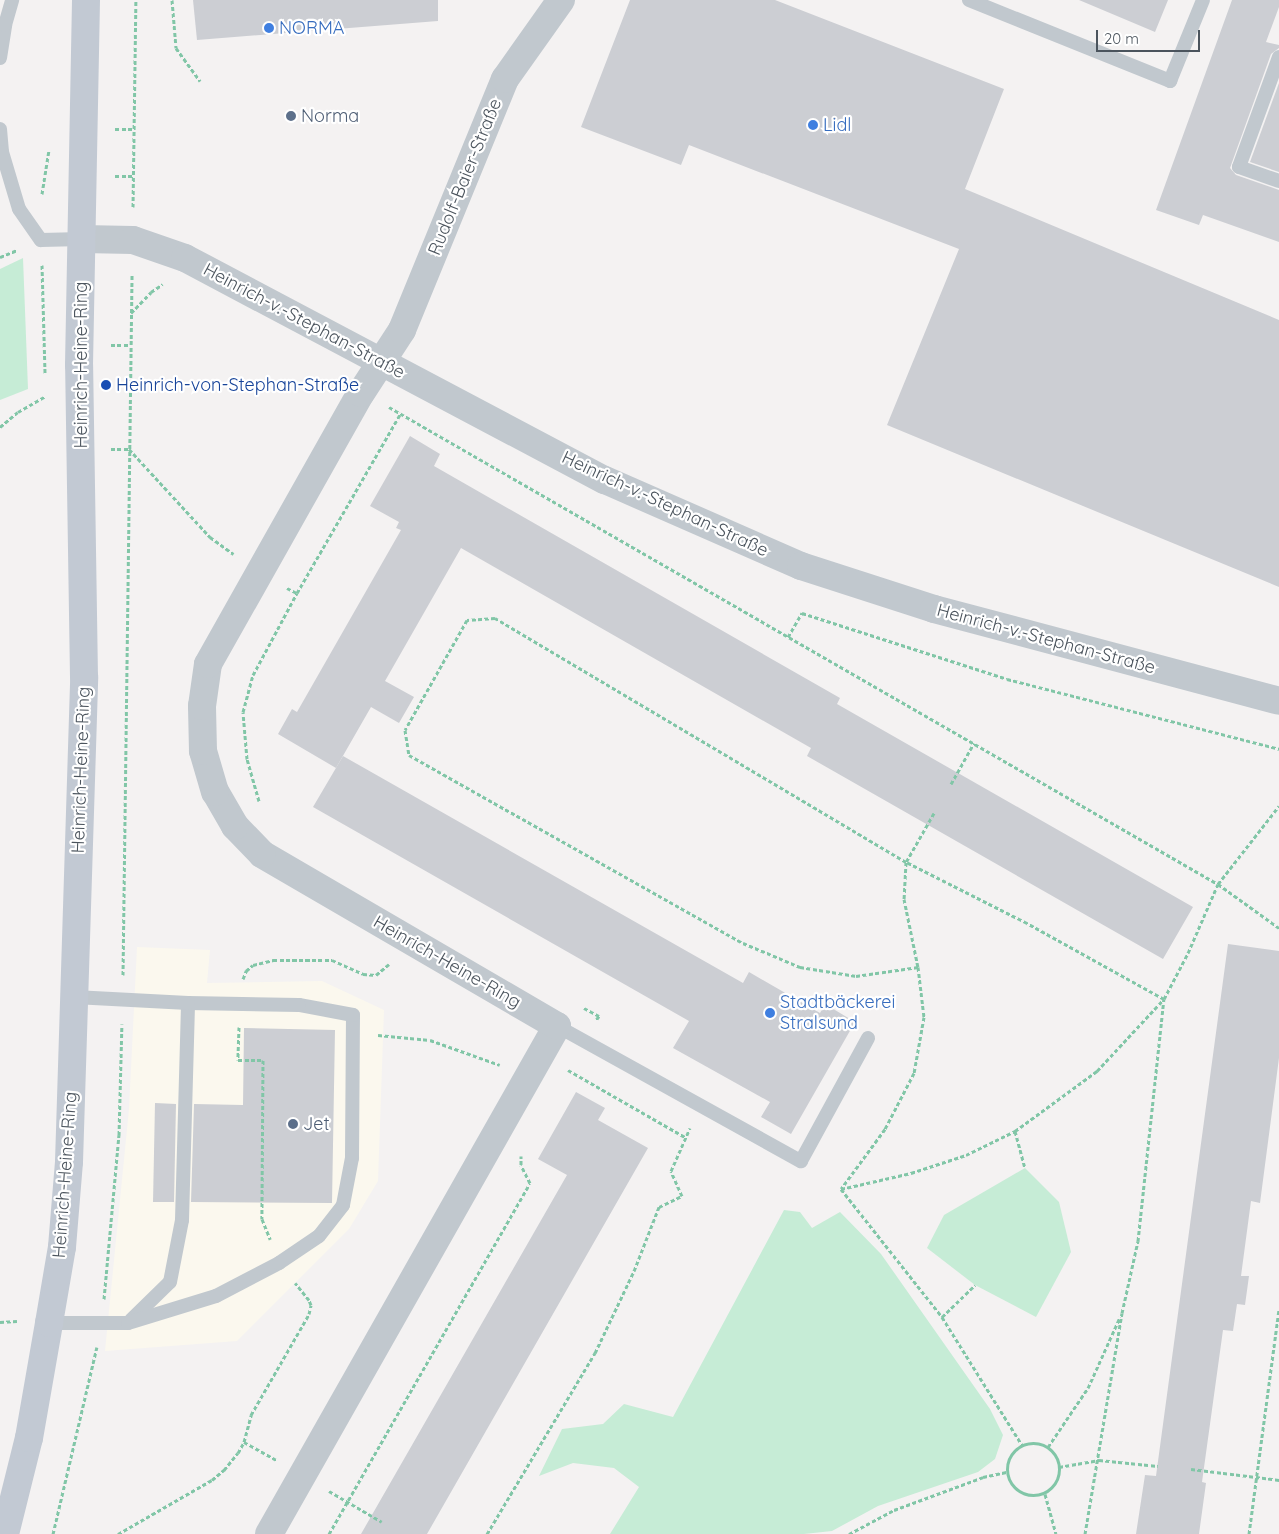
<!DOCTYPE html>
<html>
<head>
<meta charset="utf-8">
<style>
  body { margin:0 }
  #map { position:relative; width:1279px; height:1534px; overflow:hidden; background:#f4f2f2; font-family:Quicksand,sans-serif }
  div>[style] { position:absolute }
  .commercial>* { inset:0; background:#fbf8ee }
  .green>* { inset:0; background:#c6ecd6 }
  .building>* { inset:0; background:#ccced3 }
  .path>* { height:3px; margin-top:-1.5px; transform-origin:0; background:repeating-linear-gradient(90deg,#81c6a7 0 4px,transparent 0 6.5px) }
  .path>.ring { margin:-1.5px; padding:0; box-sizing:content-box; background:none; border:3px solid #81c6a7; border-radius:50% }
  .lane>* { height:14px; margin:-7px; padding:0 7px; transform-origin:7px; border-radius:7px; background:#c1c8ce }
  .street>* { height:28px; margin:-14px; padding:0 14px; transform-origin:14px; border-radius:14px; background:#c1c8ce }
  .secondary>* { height:28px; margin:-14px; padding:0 14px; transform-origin:14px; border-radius:14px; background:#c2c9d3 }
  .dots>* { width:14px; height:14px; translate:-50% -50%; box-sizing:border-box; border:2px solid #fff; border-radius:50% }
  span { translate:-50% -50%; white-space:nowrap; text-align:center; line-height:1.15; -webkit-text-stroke:4.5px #fff; paint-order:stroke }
  .shop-label { font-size:18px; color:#366cbe }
  .left { translate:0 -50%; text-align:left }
  .service-label { font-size:18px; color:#4e5e75 }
  .street-label { font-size:18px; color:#4b545d }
  .transit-label { font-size:18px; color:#164399 }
  .scale { position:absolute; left:1096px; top:30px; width:104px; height:22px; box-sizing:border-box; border:2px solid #4b545d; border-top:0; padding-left:6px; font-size:15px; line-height:18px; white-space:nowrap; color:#4b545d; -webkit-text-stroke:4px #fff; paint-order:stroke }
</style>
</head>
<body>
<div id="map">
  <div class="commercial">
    <div style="clip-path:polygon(137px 947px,210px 950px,207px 983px,322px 981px,384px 1010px,378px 1181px,349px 1229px,237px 1341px,105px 1351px,129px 1109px)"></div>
  </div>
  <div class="green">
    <div style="clip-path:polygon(23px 258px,28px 389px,0 400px,0 269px)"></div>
    <div style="clip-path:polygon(1025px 1168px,1059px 1202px,1071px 1252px,1036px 1317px,975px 1285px,927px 1248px,944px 1215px)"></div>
    <div style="clip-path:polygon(784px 1210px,800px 1212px,812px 1228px,840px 1212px,881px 1254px,990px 1409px,1003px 1435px,995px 1459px,978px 1472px,878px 1506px,832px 1531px,804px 1534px,610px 1534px,639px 1487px,614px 1468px,573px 1463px,539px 1476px,562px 1429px,603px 1424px,624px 1404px,673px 1417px)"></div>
  </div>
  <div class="building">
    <div style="clip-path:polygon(193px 0,438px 0,438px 21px,197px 40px)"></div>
    <div style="clip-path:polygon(630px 0,775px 0,1004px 89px,965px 189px,1279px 320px,1279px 587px,887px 425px,959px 249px,689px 145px,681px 165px,581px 127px)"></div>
    <div style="clip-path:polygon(1079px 0,1168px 0,1155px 32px)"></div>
    <div style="clip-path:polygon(1232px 0,1279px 0,1279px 7px,1266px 42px,1279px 45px,1279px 48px,1271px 54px,1230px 168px,1236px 175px,1279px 190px,1279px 242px,1203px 215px,1199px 225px,1156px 210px)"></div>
    <div style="clip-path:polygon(1279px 83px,1279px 172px,1250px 162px)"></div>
    <div style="clip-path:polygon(410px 436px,440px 454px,434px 466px,840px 698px,837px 704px,1193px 907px,1163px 959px,807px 756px,811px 748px,461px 548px,385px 681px,414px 697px,399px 723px,371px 707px,336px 768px,278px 734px,292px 709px,297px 712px,401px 530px,396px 528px,399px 522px,370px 506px)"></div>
    <div style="clip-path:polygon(343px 756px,743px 983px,749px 972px,820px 1013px,825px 1004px,855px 1022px,791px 1134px,761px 1117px,770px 1102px,673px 1048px,689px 1021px,313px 807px)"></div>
    <div style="clip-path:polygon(1228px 944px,1279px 951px,1279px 1058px,1260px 1203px,1251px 1201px,1241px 1276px,1249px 1276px,1245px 1305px,1237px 1304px,1233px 1331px,1223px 1330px,1202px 1482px,1206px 1483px,1199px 1534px,1136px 1534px,1145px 1475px,1156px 1476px)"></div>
    <div style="clip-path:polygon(244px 1028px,335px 1030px,332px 1203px,191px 1202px,194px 1104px,243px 1105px)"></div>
    <div style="clip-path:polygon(576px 1092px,605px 1108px,598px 1120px,648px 1148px,427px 1534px,361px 1534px,567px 1175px,538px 1159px)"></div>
    <div style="clip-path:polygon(155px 1103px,176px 1104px,174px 1202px,153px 1202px)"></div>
  </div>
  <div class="path">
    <div style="left:172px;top:0;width:48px;rotate:85.2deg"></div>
    <div style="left:176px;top:48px;width:41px;rotate:54deg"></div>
    <div style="left:115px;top:129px;width:19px"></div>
    <div style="left:115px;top:176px;width:18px"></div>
    <div style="left:42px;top:194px;width:45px;rotate:-81deg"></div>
    <div style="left:133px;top:207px;width:207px;rotate:-89.2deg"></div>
    <div style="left:0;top:257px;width:18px;rotate:-22deg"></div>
    <div style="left:42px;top:265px;width:108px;rotate:88.4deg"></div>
    <div style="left:131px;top:313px;width:29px;rotate:-46deg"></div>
    <div style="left:151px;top:292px;width:14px;rotate:-34deg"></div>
    <div style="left:111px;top:345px;width:19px"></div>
    <div style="left:389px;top:407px;width:956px;rotate:29.92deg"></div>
    <div style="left:1218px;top:884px;width:75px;rotate:35.8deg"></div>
    <div style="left:0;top:427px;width:23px;rotate:-40deg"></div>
    <div style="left:18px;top:412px;width:32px;rotate:-30deg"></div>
    <div style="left:111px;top:449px;width:18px"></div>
    <div style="left:129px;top:449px;width:120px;rotate:47.4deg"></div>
    <div style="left:210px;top:537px;width:29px;rotate:36deg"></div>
    <div style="left:287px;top:588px;width:11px;rotate:27deg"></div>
    <div style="left:297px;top:593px;width:208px;rotate:-60deg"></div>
    <div style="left:788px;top:637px;width:28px;rotate:-60deg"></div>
    <div style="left:802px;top:613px;width:215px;rotate:17.8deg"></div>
    <div style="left:1007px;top:679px;width:281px;rotate:14.4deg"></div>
    <div style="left:951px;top:784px;width:47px;rotate:-60.7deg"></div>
    <div style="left:259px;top:801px;width:44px;rotate:-105.9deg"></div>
    <div style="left:247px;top:759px;width:47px;rotate:-94.9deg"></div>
    <div style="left:243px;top:712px;width:38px;rotate:-75deg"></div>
    <div style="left:253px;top:675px;width:93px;rotate:-61.8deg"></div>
    <div style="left:934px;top:813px;width:56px;rotate:119.7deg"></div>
    <div style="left:906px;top:862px;width:37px;rotate:93deg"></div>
    <div style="left:904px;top:899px;width:69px;rotate:78.4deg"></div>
    <div style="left:918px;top:967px;width:50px;rotate:83.2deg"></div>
    <div style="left:924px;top:1017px;width:57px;rotate:100.1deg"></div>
    <div style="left:914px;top:1073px;width:63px;rotate:117.4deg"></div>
    <div style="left:885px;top:1129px;width:74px;rotate:126.3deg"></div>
    <div style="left:841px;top:1189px;width:163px;rotate:51.7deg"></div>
    <div style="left:942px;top:1317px;width:151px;rotate:58deg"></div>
    <div style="left:123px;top:975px;width:701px;rotate:-89.26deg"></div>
    <div style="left:243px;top:979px;width:9px;rotate:-69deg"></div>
    <div style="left:246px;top:971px;width:9px;rotate:-41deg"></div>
    <div style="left:253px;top:965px;width:21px;rotate:-14deg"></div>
    <div style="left:273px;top:960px;width:59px"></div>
    <div style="left:332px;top:960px;width:34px;rotate:24deg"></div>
    <div style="left:363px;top:974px;width:13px;rotate:4deg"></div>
    <div style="left:376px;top:975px;width:17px;rotate:-40deg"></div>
    <div style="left:584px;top:1008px;width:17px;rotate:28deg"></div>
    <div style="left:599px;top:1016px;width:5px;rotate:127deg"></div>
    <div style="left:239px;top:1027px;width:33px;rotate:92deg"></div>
    <div style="left:238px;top:1060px;width:25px"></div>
    <div style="left:263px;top:1060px;width:159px;rotate:90.4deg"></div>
    <div style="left:262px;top:1219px;width:22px;rotate:68deg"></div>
    <div style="left:378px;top:1035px;width:52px;rotate:5.5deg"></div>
    <div style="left:430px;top:1040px;width:74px;rotate:19.7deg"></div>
    <div style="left:568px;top:1070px;width:135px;rotate:29.8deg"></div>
    <div style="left:1015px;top:1131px;width:38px;rotate:75deg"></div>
    <div style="left:841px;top:1189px;width:72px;rotate:-12.9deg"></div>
    <div style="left:911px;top:1173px;width:58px;rotate:-18.1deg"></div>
    <div style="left:966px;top:1155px;width:55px;rotate:-26.1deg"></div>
    <div style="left:1015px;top:1131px;width:102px;rotate:-36.2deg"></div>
    <div style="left:1097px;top:1071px;width:98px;rotate:-47.1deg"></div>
    <div style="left:1164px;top:999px;width:157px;rotate:-151deg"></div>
    <div style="left:1027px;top:923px;width:136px;rotate:-153.2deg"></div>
    <div style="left:906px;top:862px;width:478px;rotate:-149.3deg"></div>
    <div style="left:495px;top:618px;width:28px;rotate:176deg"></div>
    <div style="left:467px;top:620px;width:126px;rotate:119.4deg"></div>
    <div style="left:405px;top:730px;width:25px;rotate:81deg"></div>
    <div style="left:409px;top:755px;width:383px;rotate:29.4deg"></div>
    <div style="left:743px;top:943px;width:62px;rotate:22.8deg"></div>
    <div style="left:800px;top:967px;width:57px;rotate:9.1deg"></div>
    <div style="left:856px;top:976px;width:63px;rotate:-8.3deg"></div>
    <div style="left:104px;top:1299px;width:165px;rotate:-84.8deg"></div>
    <div style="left:119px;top:1135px;width:111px;rotate:-88.5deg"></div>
    <div style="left:942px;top:1317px;width:46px;rotate:-44.1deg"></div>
    <div style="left:0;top:1322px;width:17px;rotate:-3deg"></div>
    <div style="left:244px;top:1442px;width:37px;rotate:29deg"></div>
    <div class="ring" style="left:1007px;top:1443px;width:49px;height:49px"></div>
    <div style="left:1048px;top:1447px;width:71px;rotate:-55.9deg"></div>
    <div style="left:1088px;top:1388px;width:78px;rotate:-65.7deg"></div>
    <div style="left:1059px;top:1467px;width:41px;rotate:-9.9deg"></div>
    <div style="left:1099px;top:1460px;width:59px;rotate:5.8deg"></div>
    <div style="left:1191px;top:1469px;width:89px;rotate:7.1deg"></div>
    <div style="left:329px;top:1491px;width:61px;rotate:30.3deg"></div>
    <div style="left:1045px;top:1494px;width:41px;rotate:74.6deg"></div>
    <div style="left:53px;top:1534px;width:192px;rotate:-76.8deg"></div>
    <div style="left:118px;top:1534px;width:108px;rotate:-29.9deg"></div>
    <div style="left:212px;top:1480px;width:16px;rotate:-40deg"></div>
    <div style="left:224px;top:1470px;width:22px;rotate:-51deg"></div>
    <div style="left:238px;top:1453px;width:13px;rotate:-61deg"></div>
    <div style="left:244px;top:1442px;width:28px;rotate:-75deg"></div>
    <div style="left:251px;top:1415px;width:116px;rotate:-60.1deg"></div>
    <div style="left:309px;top:1314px;width:9px;rotate:-77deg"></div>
    <div style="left:311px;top:1305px;width:5px;rotate:-112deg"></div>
    <div style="left:309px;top:1300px;width:22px;rotate:-129deg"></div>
    <div style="left:329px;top:1534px;width:404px;rotate:-60.2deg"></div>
    <div style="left:530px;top:1183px;width:20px;rotate:-117deg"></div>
    <div style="left:521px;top:1165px;width:9px;rotate:-90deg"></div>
    <div style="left:487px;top:1534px;width:211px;rotate:-59.2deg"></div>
    <div style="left:595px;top:1353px;width:91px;rotate:-64.6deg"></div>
    <div style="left:634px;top:1271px;width:69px;rotate:-68.7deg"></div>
    <div style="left:659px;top:1207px;width:25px;rotate:-26deg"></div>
    <div style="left:682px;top:1196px;width:27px;rotate:-114deg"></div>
    <div style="left:671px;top:1171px;width:47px;rotate:-66.2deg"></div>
    <div style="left:849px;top:1534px;width:51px;rotate:-28.1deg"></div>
    <div style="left:894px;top:1510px;width:95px;rotate:-20.3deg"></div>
    <div style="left:983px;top:1477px;width:24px;rotate:-12deg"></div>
    <div style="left:1085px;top:1534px;width:224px;rotate:-80.5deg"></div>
    <div style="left:1122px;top:1313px;width:74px;rotate:-77.5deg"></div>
    <div style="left:1138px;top:1241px;width:243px;rotate:-83.9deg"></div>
    <div style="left:1164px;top:999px;width:52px;rotate:-62.4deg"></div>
    <div style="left:1188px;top:953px;width:75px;rotate:-66.5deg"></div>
    <div style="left:1218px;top:884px;width:99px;rotate:-52deg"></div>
    <div style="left:1249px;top:1534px;width:227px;rotate:-82.4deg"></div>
  </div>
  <div class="lane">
    <div style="left:969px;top:0;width:217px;rotate:21.9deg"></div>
    <div style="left:1170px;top:81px;width:87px;rotate:-67.8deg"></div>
    <div style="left:1279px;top:57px;width:117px;rotate:110deg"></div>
    <div style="left:1239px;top:167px;width:42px;rotate:19.3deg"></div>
    <div style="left:0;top:58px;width:33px;rotate:-81deg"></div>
    <div style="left:5px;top:25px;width:26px;rotate:-74deg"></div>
    <div style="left:0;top:129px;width:23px;rotate:85deg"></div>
    <div style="left:2px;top:152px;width:59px;rotate:73.4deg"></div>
    <div style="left:19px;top:209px;width:38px;rotate:55deg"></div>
    <div style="left:41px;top:240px;width:41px;rotate:-1.4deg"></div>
    <div style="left:557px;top:1026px;width:279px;rotate:29deg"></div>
    <div style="left:801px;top:1161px;width:140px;rotate:-61.4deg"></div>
    <div style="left:131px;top:1320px;width:54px;rotate:-44.3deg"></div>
    <div style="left:170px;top:1282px;width:63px;rotate:-79deg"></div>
    <div style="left:182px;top:1220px;width:217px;rotate:-88.4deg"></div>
    <div style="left:49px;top:1323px;width:79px"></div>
    <div style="left:128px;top:1323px;width:92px;rotate:-17.1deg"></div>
    <div style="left:216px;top:1296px;width:71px;rotate:-27.6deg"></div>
    <div style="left:279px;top:1263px;width:48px;rotate:-34deg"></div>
    <div style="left:319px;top:1236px;width:39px;rotate:-52deg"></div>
    <div style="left:343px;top:1205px;width:48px;rotate:-79.2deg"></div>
    <div style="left:352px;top:1158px;width:143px;rotate:-89.6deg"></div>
    <div style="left:353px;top:1015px;width:55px;rotate:-169.5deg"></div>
    <div style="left:299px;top:1005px;width:111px;rotate:-179deg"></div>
    <div style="left:188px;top:1003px;width:114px;rotate:-177deg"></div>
  </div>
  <div class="street">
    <div style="left:82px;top:239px;width:51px;rotate:1.1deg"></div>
    <div style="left:133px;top:240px;width:55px;rotate:19.1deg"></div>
    <div style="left:185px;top:258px;width:475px;rotate:27.9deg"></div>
    <div style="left:605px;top:480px;width:214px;rotate:23.7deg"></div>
    <div style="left:801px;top:566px;width:140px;rotate:17.9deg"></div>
    <div style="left:934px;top:609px;width:357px;rotate:14.9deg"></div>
    <div style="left:269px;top:1534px;width:584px;rotate:-60.45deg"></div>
    <div style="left:557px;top:1026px;width:341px;rotate:-149.8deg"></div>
    <div style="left:262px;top:854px;width:39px;rotate:-134deg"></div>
    <div style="left:235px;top:826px;width:39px;rotate:-120deg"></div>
    <div style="left:215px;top:792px;width:43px;rotate:-106.3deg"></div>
    <div style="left:203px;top:751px;width:45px;rotate:-91.3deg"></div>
    <div style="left:202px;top:706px;width:42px;rotate:-81.9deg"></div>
    <div style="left:208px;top:664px;width:311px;rotate:-60.6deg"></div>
    <div style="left:361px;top:393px;width:75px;rotate:-56.9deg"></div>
    <div style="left:402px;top:330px;width:271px;rotate:-67.7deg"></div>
    <div style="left:505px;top:79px;width:97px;rotate:-54.7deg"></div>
  </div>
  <div class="secondary">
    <div style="left:5px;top:1534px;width:99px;rotate:-76deg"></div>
    <div style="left:29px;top:1438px;width:117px;rotate:-80.1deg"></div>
    <div style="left:49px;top:1323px;width:77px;rotate:-80.3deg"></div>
    <div style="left:62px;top:1247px;width:85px;rotate:-85.3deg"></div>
    <div style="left:69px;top:1162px;width:485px;rotate:-88.2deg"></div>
    <div style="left:84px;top:677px;width:312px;rotate:-90.9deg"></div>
    <div style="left:79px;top:365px;width:365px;rotate:-88.9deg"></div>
  </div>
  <div class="dots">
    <div style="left:269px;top:28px;background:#3f7fe0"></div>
    <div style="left:291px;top:116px;background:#5c6f8a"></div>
    <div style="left:813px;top:125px;background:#3f7fe0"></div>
    <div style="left:106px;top:385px;background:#1a4fb4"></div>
    <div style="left:770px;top:1013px;background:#3f7fe0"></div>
    <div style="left:293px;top:1124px;background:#5c6f8a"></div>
  </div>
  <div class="shop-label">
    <span class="left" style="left:279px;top:28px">NORMA</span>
    <span class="left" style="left:823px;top:125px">Lidl</span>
    <span class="left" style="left:780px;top:1013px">Stadtbäckerei<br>Stralsund</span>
  </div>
  <div class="service-label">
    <span class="left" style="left:301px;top:116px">Norma</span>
    <span class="left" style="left:303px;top:1124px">Jet</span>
  </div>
  <div class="street-label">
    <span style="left:465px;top:177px;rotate:-68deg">Rudolf-Baier-Straße</span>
    <span style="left:304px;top:321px;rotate:28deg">Heinrich-v.-Stephan-Straße</span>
    <span style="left:81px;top:365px;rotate:-90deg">Heinrich-Heine-Ring</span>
    <span style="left:665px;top:504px;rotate:25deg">Heinrich-v.-Stephan-Straße</span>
    <span style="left:1046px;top:639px;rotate:15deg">Heinrich-v.-Stephan-Straße</span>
    <span style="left:81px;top:770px;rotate:-88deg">Heinrich-Heine-Ring</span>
    <span style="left:447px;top:962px;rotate:30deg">Heinrich-Heine-Ring</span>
    <span style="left:65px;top:1175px;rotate:-86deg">Heinrich-Heine-Ring</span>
  </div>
  <div class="transit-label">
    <span class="left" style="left:116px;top:385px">Heinrich-von-Stephan-Straße</span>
  </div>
  <div class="scale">20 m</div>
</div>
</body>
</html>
